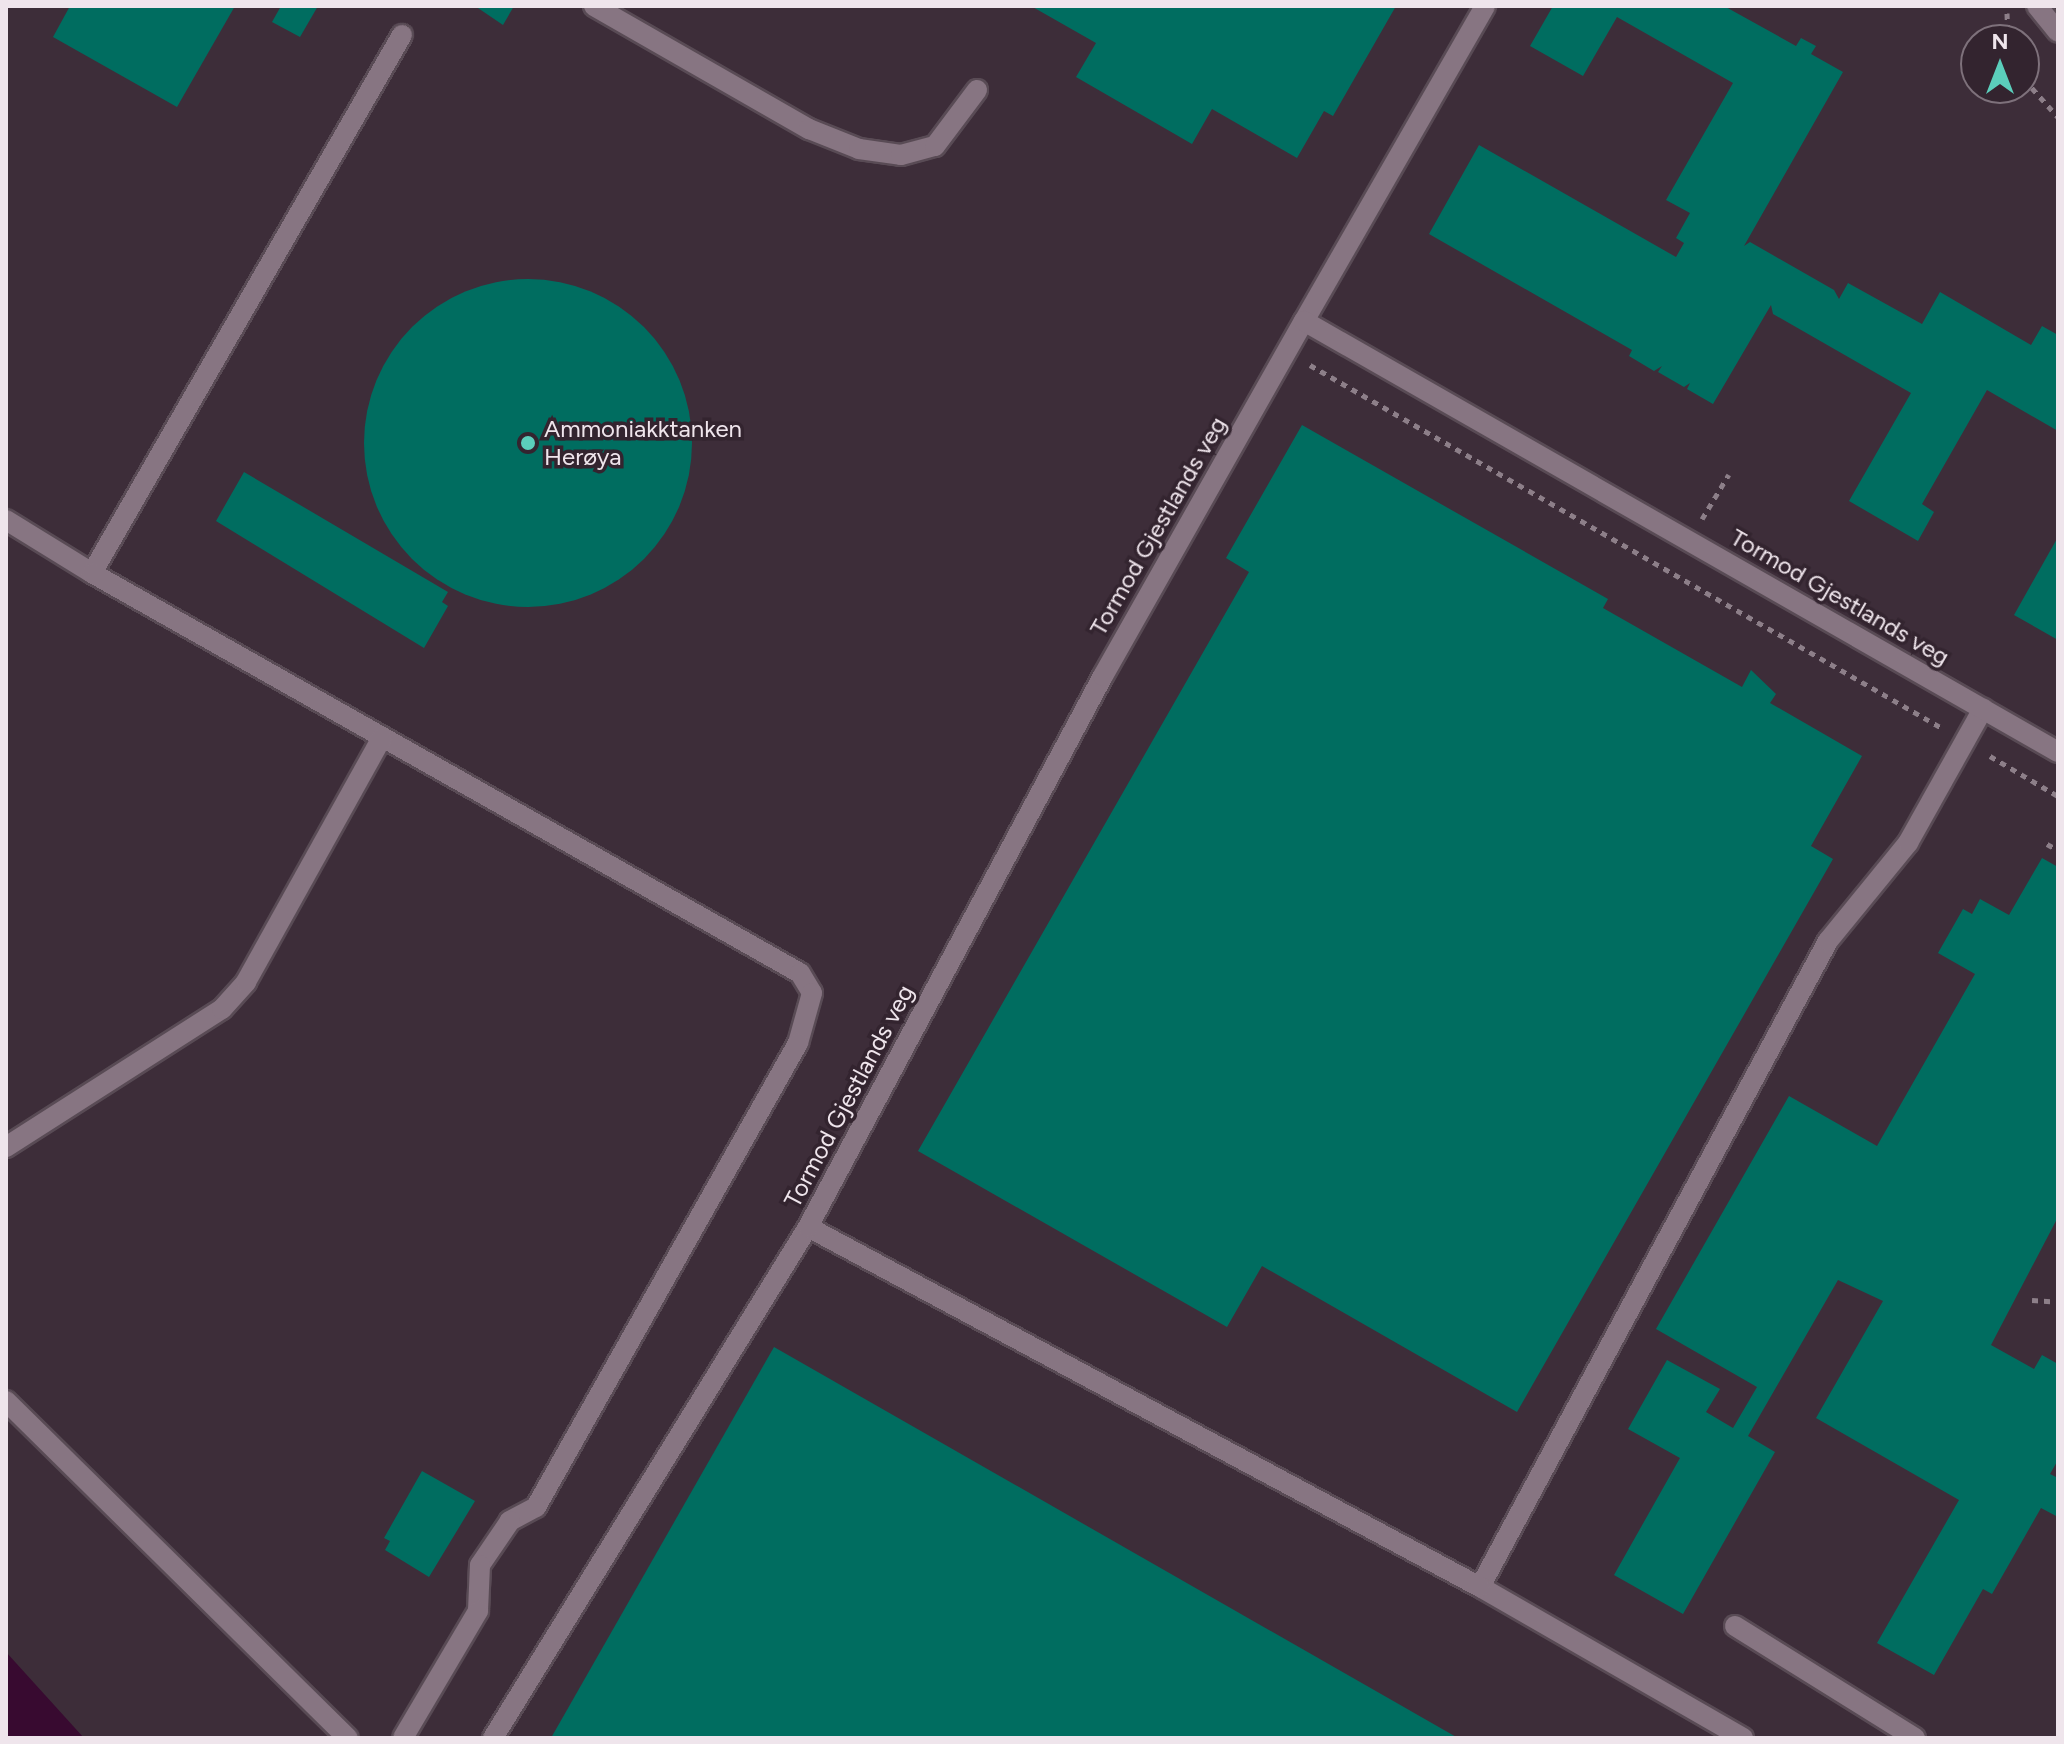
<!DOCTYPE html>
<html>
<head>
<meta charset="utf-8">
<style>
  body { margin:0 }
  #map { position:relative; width:2064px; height:1744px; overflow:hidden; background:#3d2d39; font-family:Figtree,sans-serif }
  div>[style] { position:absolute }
  .water>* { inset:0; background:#380a30 }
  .building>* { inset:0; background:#006d60 }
  .round { border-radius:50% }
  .path>* { height:5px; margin-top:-2.5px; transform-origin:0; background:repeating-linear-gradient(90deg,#8d7f89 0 6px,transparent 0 12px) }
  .roads { filter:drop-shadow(2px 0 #594b55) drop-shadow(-2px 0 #594b55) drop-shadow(0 2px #594b55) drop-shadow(0 -2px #594b55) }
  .minor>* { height:20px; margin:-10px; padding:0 10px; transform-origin:10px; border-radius:10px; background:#877582 }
  .dots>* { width:22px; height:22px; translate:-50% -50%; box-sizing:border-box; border:4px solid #33242f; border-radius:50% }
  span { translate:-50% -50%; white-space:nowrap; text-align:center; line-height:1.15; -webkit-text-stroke:7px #33242f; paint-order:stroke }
  .poi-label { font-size:24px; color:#efe5ec }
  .left { translate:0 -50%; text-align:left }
  .street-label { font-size:24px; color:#efe5ec }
  .frame { position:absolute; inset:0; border:8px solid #efe5ec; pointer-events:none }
  .north { position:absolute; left:1960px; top:24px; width:80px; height:80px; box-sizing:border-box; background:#33242f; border:2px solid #7e717b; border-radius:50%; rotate:0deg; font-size:22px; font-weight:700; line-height:32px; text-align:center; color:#efe5ec }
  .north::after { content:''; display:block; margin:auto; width:28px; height:36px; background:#5bcebb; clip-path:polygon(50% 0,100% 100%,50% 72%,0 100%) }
</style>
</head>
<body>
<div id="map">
  <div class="water">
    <div style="clip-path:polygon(6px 1652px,84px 1738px,6px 1738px)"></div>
  </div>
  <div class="building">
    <div style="clip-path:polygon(70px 6px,235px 6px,177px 107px,53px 37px)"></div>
    <div style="clip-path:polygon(281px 6px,318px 6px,300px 37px,272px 22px)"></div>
    <div style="clip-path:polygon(475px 6px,514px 6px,503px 25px)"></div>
    <div style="clip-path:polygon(1031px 6px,1396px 6px,1333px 116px,1324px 111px,1297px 158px,1212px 109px,1192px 144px,1076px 77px,1096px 43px)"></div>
    <div style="clip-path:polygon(1553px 6px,1724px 6px,1796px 46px,1801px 38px,1816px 46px,1811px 54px,1843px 72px,1744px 246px,1750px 242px,1834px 290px,1839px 299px,1848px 283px,1922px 324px,1940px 292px,2031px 345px,2042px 326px,2058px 335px,2058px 431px,1987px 390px,1922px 504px,1934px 512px,1918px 541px,1849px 501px,1911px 393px,1773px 314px,1771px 305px,1713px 404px,1687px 389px,1690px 383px,1684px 387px,1658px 372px,1662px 366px,1654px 371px,1629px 356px,1632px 350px,1429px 234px,1479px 145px,1676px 257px,1684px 243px,1676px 238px,1690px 213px,1666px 200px,1733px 83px,1617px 17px,1583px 76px,1530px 46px)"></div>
    <div class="round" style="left:364px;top:279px;width:328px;height:328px"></div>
    <div style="clip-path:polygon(1302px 425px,1608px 599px,1603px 608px,1742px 687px,1751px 670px,1776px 694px,1770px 703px,1862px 756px,1811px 846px,1833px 859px,1517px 1412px,1262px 1266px,1227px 1327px,918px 1151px,1249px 572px,1226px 558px)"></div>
    <div style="clip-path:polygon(244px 472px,448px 592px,442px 602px,448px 606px,424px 648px,216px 521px)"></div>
    <div style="clip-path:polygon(2058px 537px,2058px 640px,2014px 615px)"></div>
    <div style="clip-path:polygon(2042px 858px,2058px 867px,2058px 1217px,1991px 1345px,2034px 1369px,2042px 1355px,2058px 1364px,2058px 1460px,2050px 1474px,2058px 1478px,2058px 1517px,2041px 1508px,1992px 1594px,1983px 1589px,1934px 1675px,1877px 1643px,1959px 1500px,1816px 1418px,1883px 1301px,1838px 1280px,1748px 1436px,1775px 1452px,1683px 1614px,1614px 1575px,1680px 1458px,1628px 1429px,1667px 1360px,1720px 1389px,1706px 1412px,1733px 1428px,1757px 1387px,1656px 1329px,1789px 1096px,1877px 1146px,1975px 974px,1938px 953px,1963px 909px,1972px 914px,1980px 899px,2009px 915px)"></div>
    <div style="clip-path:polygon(774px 1347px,1458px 1738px,551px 1738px)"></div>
    <div style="clip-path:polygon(422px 1471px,475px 1501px,429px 1577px,385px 1550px,390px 1541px,384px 1538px)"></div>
  </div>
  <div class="path">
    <div style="left:2007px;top:13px;width:27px;rotate:88deg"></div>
    <div style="left:2024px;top:79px;width:51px;rotate:48.2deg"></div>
    <div style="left:1310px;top:365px;width:727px;rotate:29.88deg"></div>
    <div style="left:1702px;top:519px;width:52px;rotate:-59deg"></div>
    <div style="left:1990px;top:756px;width:79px;rotate:30.5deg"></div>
    <div style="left:2047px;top:844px;width:13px;rotate:29deg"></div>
    <div style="left:2032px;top:1300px;width:26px;rotate:4deg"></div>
  </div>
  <div class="roads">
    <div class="minor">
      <div style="left:594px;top:6px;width:248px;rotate:29.8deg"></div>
      <div style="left:809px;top:129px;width:54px;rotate:21.8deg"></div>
      <div style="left:859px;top:149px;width:42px;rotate:8.1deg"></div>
      <div style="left:901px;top:155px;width:35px;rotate:-15deg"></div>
      <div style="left:935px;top:146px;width:70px;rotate:-53.1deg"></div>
      <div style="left:2037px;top:6px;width:33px;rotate:51deg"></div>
      <div style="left:1304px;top:321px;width:363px;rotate:-60.1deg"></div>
      <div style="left:6px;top:520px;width:101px;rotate:31.6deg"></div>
      <div style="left:92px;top:573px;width:621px;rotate:-60.05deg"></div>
      <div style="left:92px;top:573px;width:813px;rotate:29.47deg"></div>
      <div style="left:800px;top:973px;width:23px;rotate:59deg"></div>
      <div style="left:812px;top:993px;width:52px;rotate:105.6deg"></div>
      <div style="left:798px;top:1043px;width:533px;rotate:119.45deg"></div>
      <div style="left:536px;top:1507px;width:30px;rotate:152deg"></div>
      <div style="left:510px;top:1521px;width:53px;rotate:124.3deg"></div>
      <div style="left:480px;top:1565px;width:46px;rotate:92.5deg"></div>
      <div style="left:478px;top:1611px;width:147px;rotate:120.6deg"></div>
      <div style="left:6px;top:1147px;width:256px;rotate:-32.6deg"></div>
      <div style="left:222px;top:1009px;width:36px;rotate:-48deg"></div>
      <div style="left:246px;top:982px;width:279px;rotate:-60.9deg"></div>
      <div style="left:6px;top:1401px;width:480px;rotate:44.6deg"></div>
      <div style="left:1480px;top:1587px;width:734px;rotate:-61.69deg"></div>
      <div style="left:1828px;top:941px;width:127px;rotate:-50.8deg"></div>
      <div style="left:1908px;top:843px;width:154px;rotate:-60.8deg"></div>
      <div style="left:1735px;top:1626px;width:212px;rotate:31.9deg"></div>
      <div style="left:493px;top:1738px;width:600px;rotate:-58.35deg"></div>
      <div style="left:1743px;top:1738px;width:303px;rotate:-150.1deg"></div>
      <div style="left:1480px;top:1587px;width:762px;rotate:-151.82deg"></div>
      <div style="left:808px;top:1227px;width:625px;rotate:-61.84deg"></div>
      <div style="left:1103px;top:676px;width:408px;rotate:-60.5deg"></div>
      <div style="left:1304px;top:321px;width:868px;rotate:29.75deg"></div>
    </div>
  </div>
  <div class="dots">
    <div style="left:528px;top:443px;background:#5bcebb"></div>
  </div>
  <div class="poi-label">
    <span class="left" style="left:544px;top:443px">Ammoniakktanken<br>Herøya</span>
  </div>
  <div class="street-label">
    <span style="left:1158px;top:526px;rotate:-60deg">Tormod Gjestlands veg</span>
    <span style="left:1840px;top:597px;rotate:30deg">Tormod Gjestlands veg</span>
    <span style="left:849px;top:1096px;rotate:-62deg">Tormod Gjestlands veg</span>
  </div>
  <div class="frame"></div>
  <div class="north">N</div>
</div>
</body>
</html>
